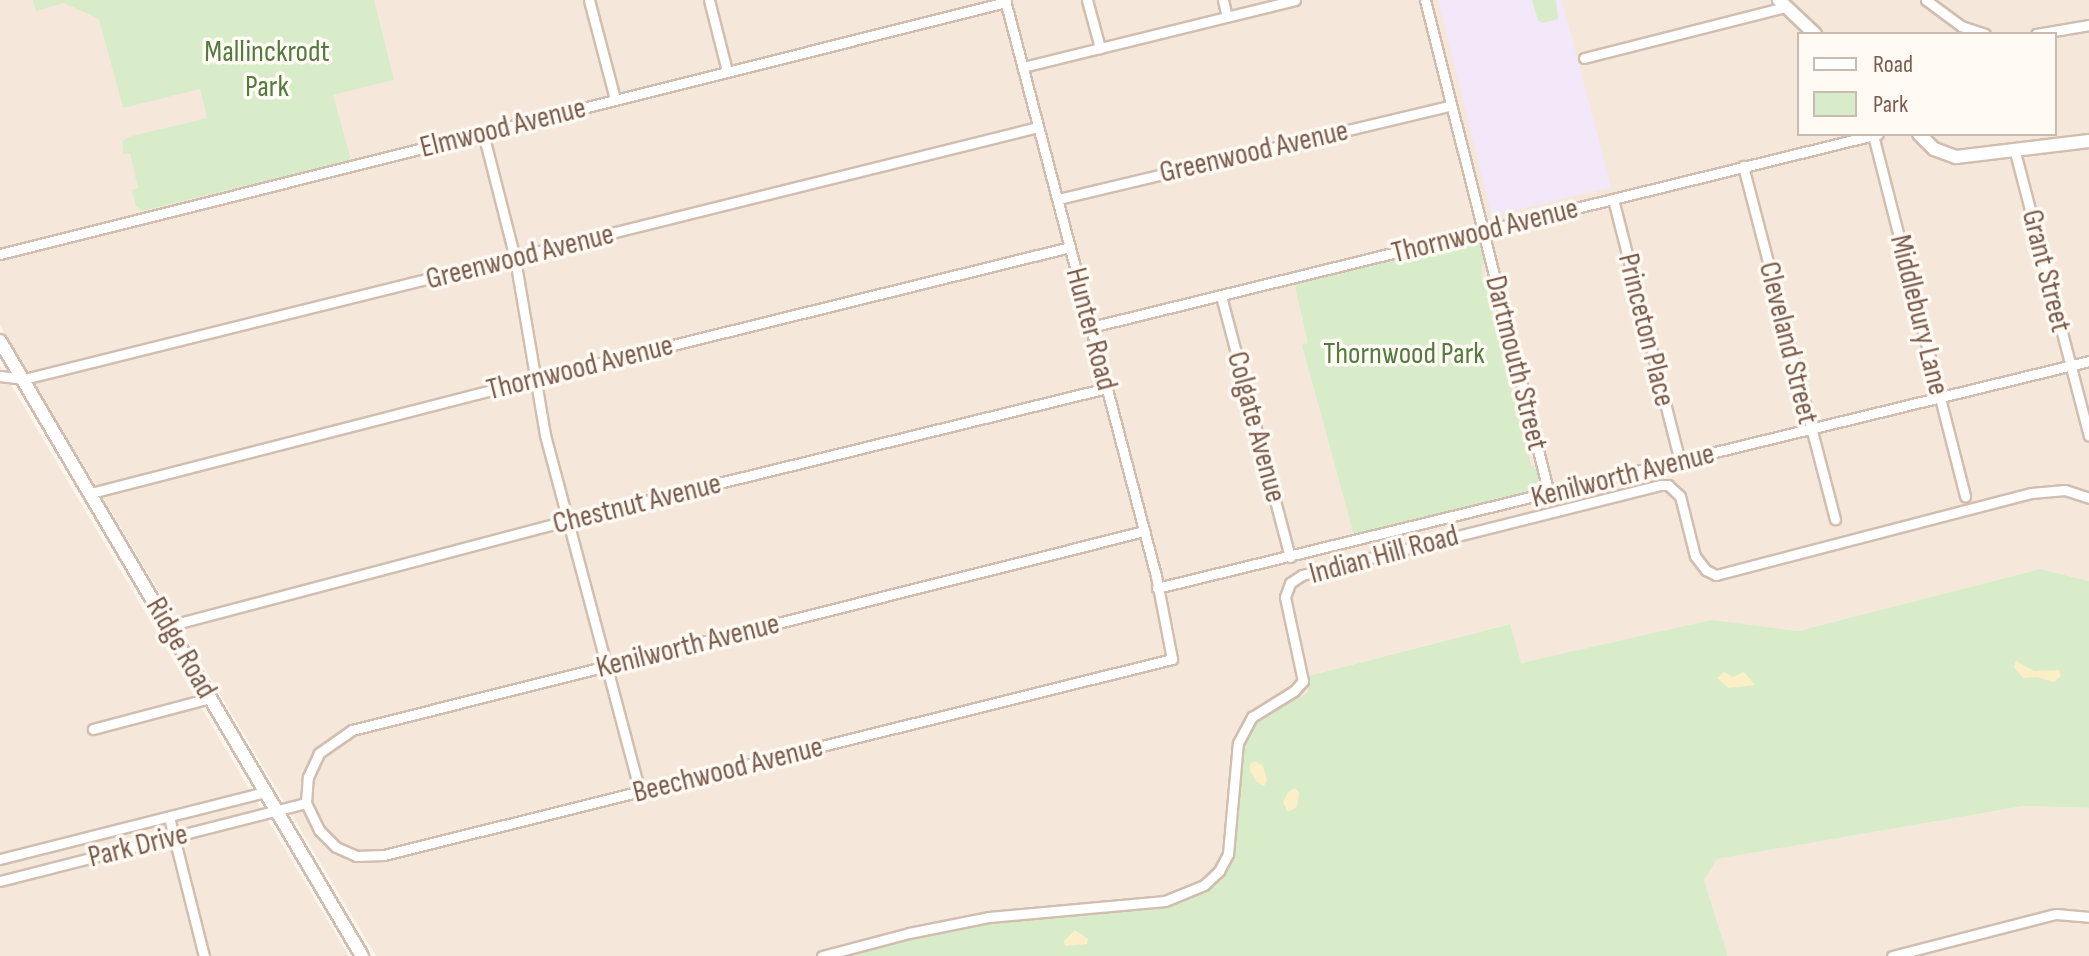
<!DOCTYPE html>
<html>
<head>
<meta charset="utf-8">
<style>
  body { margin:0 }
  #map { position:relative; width:2089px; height:956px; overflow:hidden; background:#fdf6ec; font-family:"Sofia Sans Condensed",sans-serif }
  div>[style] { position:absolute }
  .residential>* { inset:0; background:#f5e8da }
  .education>* { inset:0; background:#f3e8fa }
  .green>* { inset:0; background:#d8ecc9 }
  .sand>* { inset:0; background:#fcefc7 }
  .roads { filter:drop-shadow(2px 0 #d1beb0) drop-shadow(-2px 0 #d1beb0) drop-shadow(0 2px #d1beb0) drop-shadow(0 -2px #d1beb0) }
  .minor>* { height:9px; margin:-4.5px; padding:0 4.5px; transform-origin:4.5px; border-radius:4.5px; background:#fff }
  .tertiary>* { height:12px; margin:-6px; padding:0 6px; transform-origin:6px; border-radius:6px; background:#fff }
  span { translate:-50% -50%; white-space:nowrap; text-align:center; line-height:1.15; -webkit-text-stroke:7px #fffaf3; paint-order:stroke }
  .park-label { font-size:30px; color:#537a41 }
  .street-label { font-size:30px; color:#7a5c4d }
  .legend { position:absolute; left:1797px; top:32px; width:260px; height:104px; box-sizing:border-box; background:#fffaf3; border:2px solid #cabbb1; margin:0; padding:10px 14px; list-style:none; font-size:24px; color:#7a5c4d }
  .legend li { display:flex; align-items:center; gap:16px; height:40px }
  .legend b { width:40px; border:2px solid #cabbb1 }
</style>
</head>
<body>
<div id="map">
  <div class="residential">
    <div style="clip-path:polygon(evenodd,0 0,2089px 0,2089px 581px,2040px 569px,1798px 631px,1712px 621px,1520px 663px,1509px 624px,1308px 676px,1308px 693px,1267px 712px,1235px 829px,1231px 859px,1224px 872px,1203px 891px,1167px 903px,835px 956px,376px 956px,0 325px,0 0,1799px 34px,2055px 34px,2055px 134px,1799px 134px,1799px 34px)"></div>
    <div style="clip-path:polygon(0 366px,270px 824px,349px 956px,0 956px)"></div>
    <div style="clip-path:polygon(2024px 806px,2089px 808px,2089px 956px,1728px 956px,1704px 880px,1716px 859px)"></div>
  </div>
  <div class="education">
    <div style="clip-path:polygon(1438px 0,1562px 0,1611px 187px,1492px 216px)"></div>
  </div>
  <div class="green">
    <div style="clip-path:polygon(33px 0,374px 0,394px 80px,333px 95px,351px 160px,142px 211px,136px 206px,132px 190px,138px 188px,130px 153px,123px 154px,122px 142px,128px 137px,207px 118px,200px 89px,123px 108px,99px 19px,64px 3px,36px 11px)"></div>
    <div style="clip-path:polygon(1532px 0,1556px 0,1558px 19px,1543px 23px,1538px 20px)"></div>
    <div style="clip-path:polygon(1470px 239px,1479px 241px,1486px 262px,1481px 267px,1531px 465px,1538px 470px,1541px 485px,1536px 491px,1354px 535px,1302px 345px,1308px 343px,1294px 282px)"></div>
    <div style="clip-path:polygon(2040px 569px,2089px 581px,2089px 808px,2024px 806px,1717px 859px,1704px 880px,1728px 956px,835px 956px,975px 922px,1168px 903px,1203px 891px,1224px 872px,1231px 859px,1237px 765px,1248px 730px,1267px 712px,1308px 693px,1308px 676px,1510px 624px,1521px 663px,1712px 620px,1798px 631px)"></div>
  </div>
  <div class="sand">
    <div style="clip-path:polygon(2016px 661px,2034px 671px,2059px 670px,2061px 676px,2054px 682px,2037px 677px,2023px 678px,2014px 667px)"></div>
    <div style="clip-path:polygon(1724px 672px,1733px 677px,1744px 672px,1755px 685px,1729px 688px,1717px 678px)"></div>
    <div style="clip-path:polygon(1255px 761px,1263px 766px,1267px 780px,1264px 786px,1257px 782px,1250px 771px,1250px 764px)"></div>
    <div style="clip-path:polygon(1295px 788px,1299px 793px,1297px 807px,1288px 812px,1283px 802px,1288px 792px)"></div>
    <div style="clip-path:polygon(1075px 930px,1088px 939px,1087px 944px,1065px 946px,1064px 941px)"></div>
  </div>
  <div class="roads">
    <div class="minor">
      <div style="left:589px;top:0;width:102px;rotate:75.3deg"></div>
      <div style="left:709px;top:0;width:73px;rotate:75.8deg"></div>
      <div style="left:1087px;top:0;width:50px;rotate:74.8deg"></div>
      <div style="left:1223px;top:0;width:17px;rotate:77deg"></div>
      <div style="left:1425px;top:0;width:509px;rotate:75.91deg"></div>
      <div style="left:1926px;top:0;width:44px;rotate:36.6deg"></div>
      <div style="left:1961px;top:26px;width:25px;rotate:18deg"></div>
      <div style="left:2036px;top:34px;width:54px;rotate:-9.6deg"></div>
      <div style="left:1584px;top:58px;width:208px;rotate:-14.2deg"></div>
      <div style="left:1023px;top:67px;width:280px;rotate:-13.8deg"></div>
      <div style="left:483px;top:133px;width:130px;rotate:75.7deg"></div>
      <div style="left:515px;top:259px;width:179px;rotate:80.3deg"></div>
      <div style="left:545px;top:435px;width:368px;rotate:75.1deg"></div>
      <div style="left:1873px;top:135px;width:373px;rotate:75.7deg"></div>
      <div style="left:2015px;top:152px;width:293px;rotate:75.4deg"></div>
      <div style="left:1743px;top:166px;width:365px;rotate:75.4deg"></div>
      <div style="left:1058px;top:199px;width:402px;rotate:-13.4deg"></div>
      <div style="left:1613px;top:199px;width:271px;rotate:75.7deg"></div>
      <div style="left:0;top:254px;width:1037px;rotate:-14.06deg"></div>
      <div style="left:1221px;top:296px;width:270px;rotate:75.2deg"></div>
      <div style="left:1091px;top:327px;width:810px;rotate:-13.78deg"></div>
      <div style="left:0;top:376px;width:24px;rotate:7deg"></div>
      <div style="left:24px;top:379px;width:1045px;rotate:-13.96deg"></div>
      <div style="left:91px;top:493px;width:458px;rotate:-14.4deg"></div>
      <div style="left:535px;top:379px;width:551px;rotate:-13.86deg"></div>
      <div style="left:1157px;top:588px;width:959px;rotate:-13.69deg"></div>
      <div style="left:168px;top:626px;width:414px;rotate:-14.8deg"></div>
      <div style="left:568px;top:520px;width:555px;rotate:-13.76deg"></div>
      <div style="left:93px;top:729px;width:121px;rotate:-14.8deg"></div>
      <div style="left:306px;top:803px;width:30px;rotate:64deg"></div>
      <div style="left:319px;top:830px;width:24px;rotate:45deg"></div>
      <div style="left:336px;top:847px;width:22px;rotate:24deg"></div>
      <div style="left:356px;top:856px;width:28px;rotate:-2deg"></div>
      <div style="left:384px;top:855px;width:812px;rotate:-13.97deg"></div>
      <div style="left:1172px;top:659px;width:85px;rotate:-100.9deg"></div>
      <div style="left:1156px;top:576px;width:595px;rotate:-104.69deg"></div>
      <div style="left:169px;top:817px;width:143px;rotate:75.9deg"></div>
      <div style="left:0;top:859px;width:273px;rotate:-14.2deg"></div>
      <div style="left:0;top:881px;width:316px;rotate:-14.3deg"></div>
      <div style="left:306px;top:803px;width:26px;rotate:-86deg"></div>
      <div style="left:308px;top:777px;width:26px;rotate:-65deg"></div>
      <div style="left:319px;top:753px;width:40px;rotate:-34.9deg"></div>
      <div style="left:352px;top:730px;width:817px;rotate:-14.1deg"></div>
      <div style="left:822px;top:956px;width:90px;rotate:-14.8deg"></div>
      <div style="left:909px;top:933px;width:82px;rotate:-11.3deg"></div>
      <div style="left:989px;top:917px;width:177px;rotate:-5.2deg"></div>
      <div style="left:1165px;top:901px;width:42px;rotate:-22.3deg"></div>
      <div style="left:1204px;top:885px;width:21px;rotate:-43deg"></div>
      <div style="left:1219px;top:871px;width:19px;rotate:-62deg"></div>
      <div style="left:1228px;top:854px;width:111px;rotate:-84.9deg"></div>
      <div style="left:1238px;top:743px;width:30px;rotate:-62deg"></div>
      <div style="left:1252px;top:717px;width:49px;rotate:-31.8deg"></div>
      <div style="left:1294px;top:691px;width:13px;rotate:-48deg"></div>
      <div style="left:1303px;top:681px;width:86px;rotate:-102.1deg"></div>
      <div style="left:1285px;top:597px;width:15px;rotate:-70deg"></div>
      <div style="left:1290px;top:583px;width:14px;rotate:-34deg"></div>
      <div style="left:1302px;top:575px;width:370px;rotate:-14.1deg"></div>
      <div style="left:1661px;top:485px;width:7px"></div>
      <div style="left:1668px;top:485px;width:16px;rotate:43deg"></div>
      <div style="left:1680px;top:496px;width:62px;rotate:76deg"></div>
      <div style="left:1695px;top:556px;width:18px;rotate:52deg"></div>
      <div style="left:1706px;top:570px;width:11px;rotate:27deg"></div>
      <div style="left:1716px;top:575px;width:325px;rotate:-14.6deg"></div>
      <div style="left:2031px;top:493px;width:34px;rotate:-5deg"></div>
      <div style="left:2065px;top:490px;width:25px;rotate:18deg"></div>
      <div style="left:1892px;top:956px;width:169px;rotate:-14.4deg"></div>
      <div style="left:2056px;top:914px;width:33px;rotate:5deg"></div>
    </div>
    <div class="tertiary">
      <div style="left:1779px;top:0;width:50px;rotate:43.4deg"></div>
      <div style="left:1919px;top:134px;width:21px;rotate:45deg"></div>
      <div style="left:1934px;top:149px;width:23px;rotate:20deg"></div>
      <div style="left:1956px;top:157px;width:134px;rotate:-6.9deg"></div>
      <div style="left:0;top:341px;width:714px;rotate:59.52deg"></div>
    </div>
  </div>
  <div class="park-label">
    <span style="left:267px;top:69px">Mallinckrodt<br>Park</span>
    <span style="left:1404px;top:354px">Thornwood Park</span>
  </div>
  <div class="street-label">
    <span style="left:503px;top:128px;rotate:-14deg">Elmwood Avenue</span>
    <span style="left:1254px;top:152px;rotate:-13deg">Greenwood Avenue</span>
    <span style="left:1485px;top:231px;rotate:-14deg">Thornwood Avenue</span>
    <span style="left:520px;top:257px;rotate:-14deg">Greenwood Avenue</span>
    <span style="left:2046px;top:271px;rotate:76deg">Grant Street</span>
    <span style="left:1919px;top:315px;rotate:76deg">Middlebury Lane</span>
    <span style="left:1091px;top:329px;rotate:75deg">Hunter Road</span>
    <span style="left:1646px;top:330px;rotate:76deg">Princeton Place</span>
    <span style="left:1788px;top:343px;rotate:76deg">Cleveland Street</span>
    <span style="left:1516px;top:363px;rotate:76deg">Dartmouth Street</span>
    <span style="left:580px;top:368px;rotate:-14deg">Thornwood Avenue</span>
    <span style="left:1256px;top:427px;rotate:75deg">Colgate Avenue</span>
    <span style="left:1623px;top:476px;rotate:-14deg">Kenilworth Avenue</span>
    <span style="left:637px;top:504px;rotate:-14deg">Chestnut Avenue</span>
    <span style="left:1384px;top:555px;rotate:-15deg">Indian Hill Road</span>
    <span style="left:688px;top:646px;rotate:-14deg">Kenilworth Avenue</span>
    <span style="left:181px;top:648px;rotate:60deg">Ridge Road</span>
    <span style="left:728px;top:770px;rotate:-14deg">Beechwood Avenue</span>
    <span style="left:138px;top:846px;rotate:-14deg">Park Drive</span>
  </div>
  <ul class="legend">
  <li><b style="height:10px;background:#fff"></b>Road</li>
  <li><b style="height:22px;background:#d8ecc9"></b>Park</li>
  </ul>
</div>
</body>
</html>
